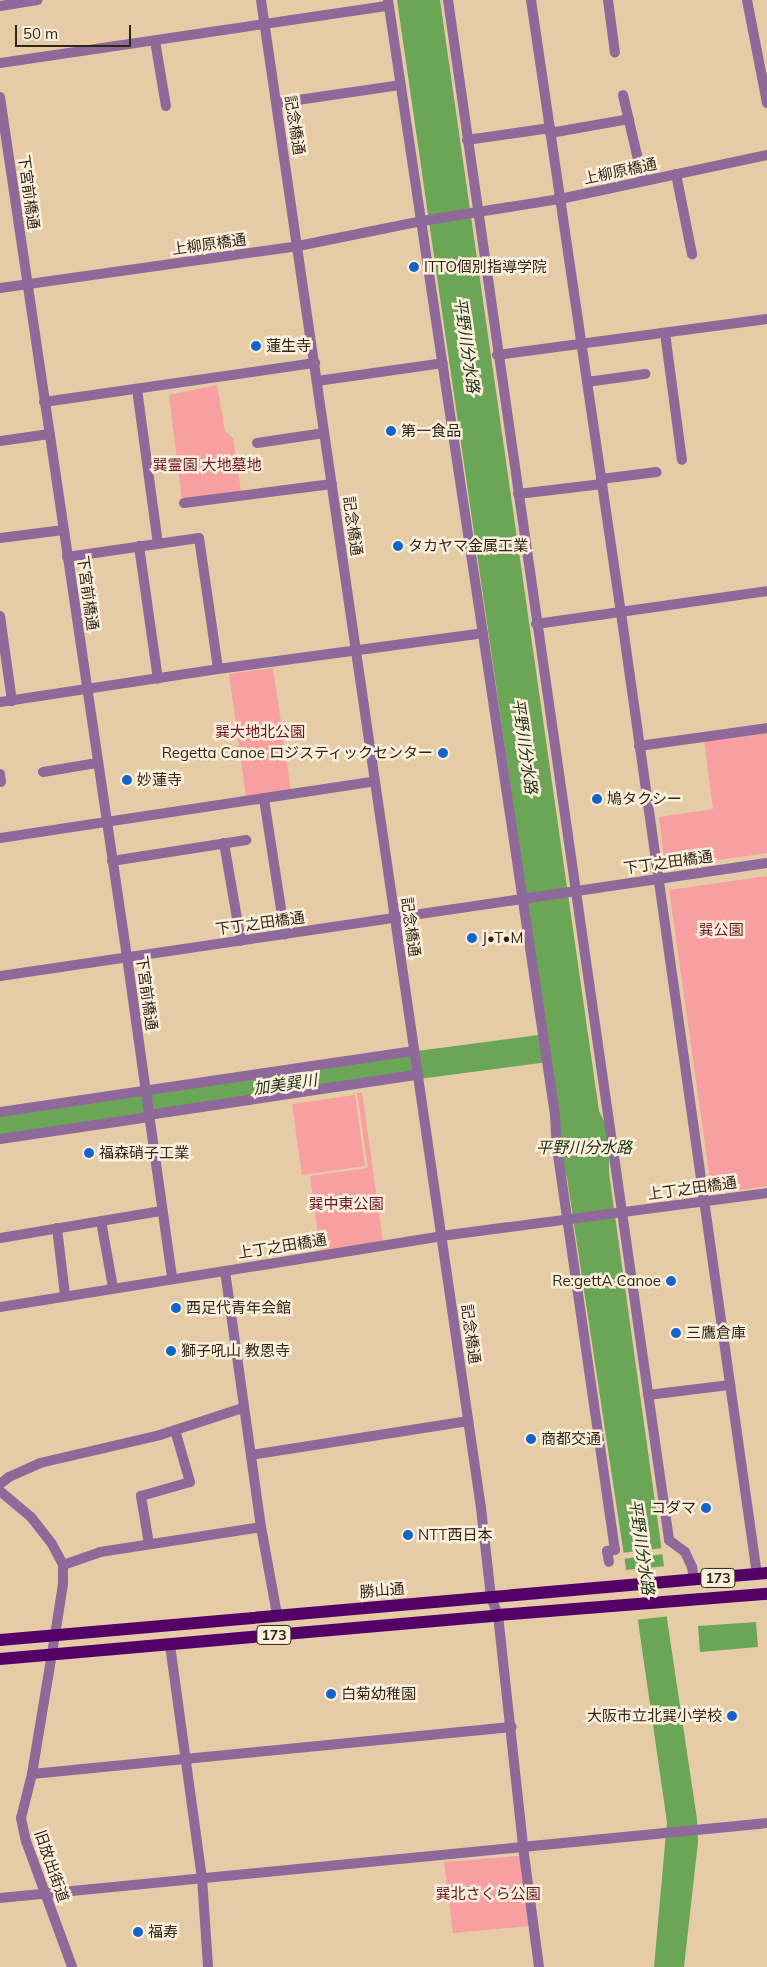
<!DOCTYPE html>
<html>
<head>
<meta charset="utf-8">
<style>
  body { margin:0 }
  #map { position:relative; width:767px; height:1967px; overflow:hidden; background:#e5cca7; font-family:Mulish,"Noto Sans JP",sans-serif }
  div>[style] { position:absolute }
  .green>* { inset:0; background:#f89fa1 }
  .water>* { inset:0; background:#6ba657 }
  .pier>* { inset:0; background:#e5cca7 }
  .river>* { height:28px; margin:-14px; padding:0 14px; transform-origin:14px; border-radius:14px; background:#6ba657 }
  .minor>* { height:10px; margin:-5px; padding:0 5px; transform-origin:5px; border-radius:5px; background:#8e6999 }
  .tertiary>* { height:10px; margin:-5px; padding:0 5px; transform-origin:5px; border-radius:5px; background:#8e6999 }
  .primary>* { height:12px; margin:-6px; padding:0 6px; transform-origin:6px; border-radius:6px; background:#530067 }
  .dots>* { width:14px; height:14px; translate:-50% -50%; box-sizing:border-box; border:2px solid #fcefdc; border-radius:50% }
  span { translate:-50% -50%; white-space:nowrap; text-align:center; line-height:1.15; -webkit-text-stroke:5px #fcefdc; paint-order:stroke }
  .shield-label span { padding:1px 4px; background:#fcefdc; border:1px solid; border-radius:4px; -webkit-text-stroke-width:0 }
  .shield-label { font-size:14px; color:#302618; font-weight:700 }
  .street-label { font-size:15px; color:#302618 }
  .poi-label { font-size:15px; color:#302618 }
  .left { translate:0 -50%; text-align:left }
  .right { translate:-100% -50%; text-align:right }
  .park-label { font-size:15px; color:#701322 }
  .water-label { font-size:16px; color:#193111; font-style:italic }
  .scale { position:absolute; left:15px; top:25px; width:116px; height:22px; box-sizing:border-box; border:2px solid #302618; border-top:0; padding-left:6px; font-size:15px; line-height:18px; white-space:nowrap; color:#302618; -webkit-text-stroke:4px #fcefdc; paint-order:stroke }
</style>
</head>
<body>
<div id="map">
  <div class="green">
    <div style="clip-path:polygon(217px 385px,225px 431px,233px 438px,241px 491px,182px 500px,169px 395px)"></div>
    <div style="clip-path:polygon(273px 668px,291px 791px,246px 797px,229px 674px)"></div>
    <div style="clip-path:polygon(767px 730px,767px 853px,676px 866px,664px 858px,659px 817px,713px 809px,704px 739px)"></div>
    <div style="clip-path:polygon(767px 876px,767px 1186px,712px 1194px,669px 890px)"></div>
    <div style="clip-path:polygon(357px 1093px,362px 1093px,383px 1241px,320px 1250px,310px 1176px,368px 1168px)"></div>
    <div style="clip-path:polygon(355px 1095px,365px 1166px,302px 1175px,292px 1104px)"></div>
    <div style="clip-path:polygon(518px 1856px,524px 1861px,530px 1926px,453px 1933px,444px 1862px)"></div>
  </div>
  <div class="water">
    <div style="clip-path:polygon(397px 0,440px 0,599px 1111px,606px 1125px,609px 1148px,609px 1173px,664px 1566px,667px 1619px,697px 1819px,698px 1842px,684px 1967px,654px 1967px,667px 1822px,638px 1621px,626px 1569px,567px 1178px,560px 1151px,528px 907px)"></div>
    <div style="clip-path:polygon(756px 1622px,758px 1647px,700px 1652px,698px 1626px)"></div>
  </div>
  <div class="pier">
    <div style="clip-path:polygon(664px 1548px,664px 1554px,622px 1559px,621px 1553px)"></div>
    <div style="clip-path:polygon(666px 1566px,670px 1616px,635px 1620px,626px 1570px)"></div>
  </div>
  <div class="river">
    <div style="left:0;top:1123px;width:177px;rotate:-8.5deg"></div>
    <div style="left:175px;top:1097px;width:398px;rotate:-7.5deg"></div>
  </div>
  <div class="minor">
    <div style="left:388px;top:0;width:1127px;rotate:81.48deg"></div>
    <div style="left:555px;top:1115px;width:33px;rotate:87deg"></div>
    <div style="left:557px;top:1148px;width:406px;rotate:81.8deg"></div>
    <div style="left:615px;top:1550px;width:8px;rotate:173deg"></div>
    <div style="left:607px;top:1551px;width:11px;rotate:80deg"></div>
    <div style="left:448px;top:0;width:1556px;rotate:81.83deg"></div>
    <div style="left:669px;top:1540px;width:20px;rotate:37deg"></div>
    <div style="left:685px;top:1552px;width:17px;rotate:65deg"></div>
    <div style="left:692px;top:1567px;width:13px;rotate:81deg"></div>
    <div style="left:608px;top:0;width:53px;rotate:82.5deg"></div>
    <div style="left:747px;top:0;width:105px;rotate:79deg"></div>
    <div style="left:0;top:6px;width:38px;rotate:-9deg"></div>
    <div style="left:155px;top:41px;width:66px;rotate:80.4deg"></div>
    <div style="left:0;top:63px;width:392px;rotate:-8.4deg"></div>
    <div style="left:623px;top:95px;width:88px;rotate:76.9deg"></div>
    <div style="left:0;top:97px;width:869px;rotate:81.6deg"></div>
    <div style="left:127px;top:957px;width:324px;rotate:82deg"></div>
    <div style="left:277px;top:103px;width:124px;rotate:-8.3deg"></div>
    <div style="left:550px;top:133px;width:80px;rotate:-10deg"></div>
    <div style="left:467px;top:140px;width:84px;rotate:-8.2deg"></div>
    <div style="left:676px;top:174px;width:82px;rotate:78.7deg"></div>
    <div style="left:665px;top:333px;width:128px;rotate:82.4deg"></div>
    <div style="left:497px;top:355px;width:272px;rotate:-7.6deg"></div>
    <div style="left:317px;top:381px;width:127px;rotate:-8.1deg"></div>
    <div style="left:587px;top:382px;width:59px;rotate:-7.9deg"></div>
    <div style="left:137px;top:389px;width:156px;rotate:82.3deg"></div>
    <div style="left:44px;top:402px;width:274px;rotate:-8.2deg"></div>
    <div style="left:0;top:441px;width:50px;rotate:-8deg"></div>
    <div style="left:257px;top:443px;width:68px;rotate:-8.5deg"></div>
    <div style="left:601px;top:479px;width:56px;rotate:-7.1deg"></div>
    <div style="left:518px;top:494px;width:85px;rotate:-6.8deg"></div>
    <div style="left:184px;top:503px;width:149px;rotate:-7.3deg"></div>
    <div style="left:0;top:538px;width:64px;rotate:-7.2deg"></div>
    <div style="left:139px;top:546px;width:134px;rotate:81.9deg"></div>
    <div style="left:67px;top:557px;width:133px;rotate:-8.2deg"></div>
    <div style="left:199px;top:538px;width:132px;rotate:81.7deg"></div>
    <div style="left:0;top:616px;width:86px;rotate:82deg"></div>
    <div style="left:536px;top:624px;width:233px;rotate:-8.1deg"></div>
    <div style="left:0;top:702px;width:220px;rotate:-8.6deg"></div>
    <div style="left:218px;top:669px;width:267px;rotate:-7.7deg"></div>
    <div style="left:639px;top:746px;width:129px;rotate:-8deg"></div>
    <div style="left:43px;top:772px;width:55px;rotate:-9.5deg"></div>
    <div style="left:0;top:774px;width:8px;rotate:83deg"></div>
    <div style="left:264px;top:799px;width:137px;rotate:81.2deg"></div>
    <div style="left:0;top:838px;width:379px;rotate:-8.6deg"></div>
    <div style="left:224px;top:843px;width:99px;rotate:80.2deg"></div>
    <div style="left:112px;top:861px;width:136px;rotate:-8.9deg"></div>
    <div style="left:0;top:976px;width:665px;rotate:-8.39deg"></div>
    <div style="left:0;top:1112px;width:417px;rotate:-8.4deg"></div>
    <div style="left:148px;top:1115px;width:272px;rotate:-8.5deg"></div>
    <div style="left:0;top:1139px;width:151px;rotate:-8.4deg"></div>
    <div style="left:101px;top:1221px;width:68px;rotate:79.8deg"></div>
    <div style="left:57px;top:1228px;width:67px;rotate:83.2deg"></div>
    <div style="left:0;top:1238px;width:164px;rotate:-9.5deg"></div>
    <div style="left:225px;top:1271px;width:259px;rotate:82deg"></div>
    <div style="left:261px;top:1527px;width:88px;rotate:79.6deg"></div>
    <div style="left:0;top:1307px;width:447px;rotate:-9.1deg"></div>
    <div style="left:441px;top:1236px;width:329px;rotate:-7.5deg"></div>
    <div style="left:648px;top:1395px;width:83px;rotate:-7deg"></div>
    <div style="left:251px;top:1455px;width:220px;rotate:-8.9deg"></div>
    <div style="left:0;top:1484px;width:11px;rotate:-38deg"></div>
    <div style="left:9px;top:1477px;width:34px;rotate:-24deg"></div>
    <div style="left:40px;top:1463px;width:123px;rotate:-13.1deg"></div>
    <div style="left:160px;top:1435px;width:87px;rotate:-18deg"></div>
    <div style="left:0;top:1491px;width:40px;rotate:40deg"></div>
    <div style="left:31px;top:1517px;width:34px;rotate:52deg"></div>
    <div style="left:52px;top:1544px;width:24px;rotate:62deg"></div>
    <div style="left:63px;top:1565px;width:19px;rotate:90deg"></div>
    <div style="left:63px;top:1584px;width:52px;rotate:98.9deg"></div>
    <div style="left:55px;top:1635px;width:141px;rotate:99.4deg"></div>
    <div style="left:32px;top:1774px;width:45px;rotate:104deg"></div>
    <div style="left:21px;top:1818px;width:24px;rotate:78deg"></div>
    <div style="left:26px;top:1841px;width:134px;rotate:69.9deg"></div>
    <div style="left:149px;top:1544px;width:49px;rotate:-99.5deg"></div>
    <div style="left:141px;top:1496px;width:51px;rotate:-15.9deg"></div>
    <div style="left:190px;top:1482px;width:54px;rotate:-106.1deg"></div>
    <div style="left:63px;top:1565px;width:39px;rotate:-19deg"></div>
    <div style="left:100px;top:1552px;width:163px;rotate:-8.8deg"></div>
    <div style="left:170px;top:1645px;width:235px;rotate:82.2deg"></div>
    <div style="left:202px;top:1878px;width:89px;rotate:86.1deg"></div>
    <div style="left:32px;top:1774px;width:482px;rotate:-5.6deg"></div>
    <div style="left:523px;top:1847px;width:121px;rotate:82.4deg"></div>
    <div style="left:0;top:1898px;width:771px;rotate:-5.58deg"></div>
  </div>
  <div class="tertiary">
    <div style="left:261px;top:0;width:1524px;rotate:81.7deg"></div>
    <div style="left:481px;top:1508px;width:90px;rotate:83.6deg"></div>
    <div style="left:491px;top:1597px;width:19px;rotate:69deg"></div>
    <div style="left:498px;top:1615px;width:233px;rotate:83.8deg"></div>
    <div style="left:531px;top:0;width:620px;rotate:81.65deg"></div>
    <div style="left:621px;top:613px;width:971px;rotate:81.95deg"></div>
    <div style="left:0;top:288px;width:301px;rotate:-8deg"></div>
    <div style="left:298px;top:246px;width:126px;rotate:-11.4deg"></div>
    <div style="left:422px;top:221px;width:140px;rotate:-9.1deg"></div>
    <div style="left:560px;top:199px;width:212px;rotate:-12deg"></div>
    <div style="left:658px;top:879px;width:110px;rotate:-8.4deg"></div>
  </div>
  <div class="primary">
    <div style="left:0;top:1640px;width:770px;rotate:-4.99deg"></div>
    <div style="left:0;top:1659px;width:500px;rotate:-5deg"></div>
    <div style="left:498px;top:1615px;width:270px;rotate:-4.5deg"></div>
  </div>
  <div class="dots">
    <div style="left:414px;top:267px;background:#1363cd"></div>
    <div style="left:256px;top:346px;background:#1363cd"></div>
    <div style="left:391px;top:431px;background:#1363cd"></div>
    <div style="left:398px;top:546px;background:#1363cd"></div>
    <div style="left:443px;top:753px;background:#1363cd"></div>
    <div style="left:127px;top:780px;background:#1363cd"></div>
    <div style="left:597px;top:799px;background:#1363cd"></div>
    <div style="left:472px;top:938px;background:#1363cd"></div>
    <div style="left:89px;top:1153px;background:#1363cd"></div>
    <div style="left:671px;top:1281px;background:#1363cd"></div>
    <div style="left:176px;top:1308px;background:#1363cd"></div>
    <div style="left:676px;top:1333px;background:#1363cd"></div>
    <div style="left:171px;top:1351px;background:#1363cd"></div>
    <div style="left:531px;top:1439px;background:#1363cd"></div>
    <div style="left:706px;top:1508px;background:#1363cd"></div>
    <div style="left:408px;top:1535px;background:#1363cd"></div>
    <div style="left:331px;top:1694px;background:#1363cd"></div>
    <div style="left:732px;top:1716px;background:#1363cd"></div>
    <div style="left:138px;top:1932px;background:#1363cd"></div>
  </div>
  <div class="shield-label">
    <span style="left:718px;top:1578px">173</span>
    <span style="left:274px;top:1635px">173</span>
  </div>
  <div class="street-label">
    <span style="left:295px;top:125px;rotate:81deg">記念橋通</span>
    <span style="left:620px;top:171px;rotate:-12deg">上柳原橋通</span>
    <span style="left:29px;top:192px;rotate:82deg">下宮前橋通</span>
    <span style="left:209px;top:244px;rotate:-8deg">上柳原橋通</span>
    <span style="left:353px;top:526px;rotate:82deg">記念橋通</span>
    <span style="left:88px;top:593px;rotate:82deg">下宮前橋通</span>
    <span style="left:668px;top:862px;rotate:-8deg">下丁之田橋通</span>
    <span style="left:260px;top:923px;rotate:-8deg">下丁之田橋通</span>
    <span style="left:411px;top:927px;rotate:82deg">記念橋通</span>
    <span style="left:147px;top:993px;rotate:82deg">下宮前橋通</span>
    <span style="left:692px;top:1188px;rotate:-8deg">上丁之田橋通</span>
    <span style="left:282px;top:1246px;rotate:-9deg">上丁之田橋通</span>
    <span style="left:471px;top:1334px;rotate:82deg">記念橋通</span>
    <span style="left:382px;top:1590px;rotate:-5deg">勝山通</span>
    <span style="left:52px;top:1866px;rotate:71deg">旧放出街道</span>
  </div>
  <div class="poi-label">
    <span class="left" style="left:424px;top:267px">ITTO個別指導学院</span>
    <span class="left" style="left:266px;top:346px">蓮生寺</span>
    <span class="left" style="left:401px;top:431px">第一食品</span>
    <span class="left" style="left:408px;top:546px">タカヤマ金属工業</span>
    <span class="right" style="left:433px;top:753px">Regetta Canoe ロジスティックセンター</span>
    <span class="left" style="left:137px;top:780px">妙蓮寺</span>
    <span class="left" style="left:607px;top:799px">鳩タクシー</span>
    <span class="left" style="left:482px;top:938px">J•T•M</span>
    <span class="left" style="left:99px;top:1153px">福森硝子工業</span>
    <span class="right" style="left:661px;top:1281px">Re:gettA Canoe</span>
    <span class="left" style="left:186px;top:1308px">西足代青年会館</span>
    <span class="left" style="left:686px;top:1333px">三鷹倉庫</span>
    <span class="left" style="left:181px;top:1351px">獅子吼山 教恩寺</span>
    <span class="left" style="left:541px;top:1439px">商都交通</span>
    <span class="right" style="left:696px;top:1508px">コダマ</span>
    <span class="left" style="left:418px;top:1535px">NTT西日本</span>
    <span class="left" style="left:341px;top:1694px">白菊幼稚園</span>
    <span class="right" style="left:722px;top:1716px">大阪市立北巽小学校</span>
    <span class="left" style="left:148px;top:1932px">福寿</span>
  </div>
  <div class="park-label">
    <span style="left:207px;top:465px">巽霊園 大地墓地</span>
    <span style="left:260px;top:732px">巽大地北公園</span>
    <span style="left:721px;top:930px">巽公園</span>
    <span style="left:346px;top:1204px">巽中東公園</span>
    <span style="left:488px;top:1894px">巽北さくら公園</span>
  </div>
  <div class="water-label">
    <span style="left:467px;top:345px;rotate:82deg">平野川分水路</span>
    <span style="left:525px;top:746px;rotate:82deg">平野川分水路</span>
    <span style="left:285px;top:1084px;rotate:-8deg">加美巽川</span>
    <span style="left:584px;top:1147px">平野川分水路</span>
    <span style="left:642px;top:1547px;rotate:82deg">平野川分水路</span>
  </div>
  <div class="scale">50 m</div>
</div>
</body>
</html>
